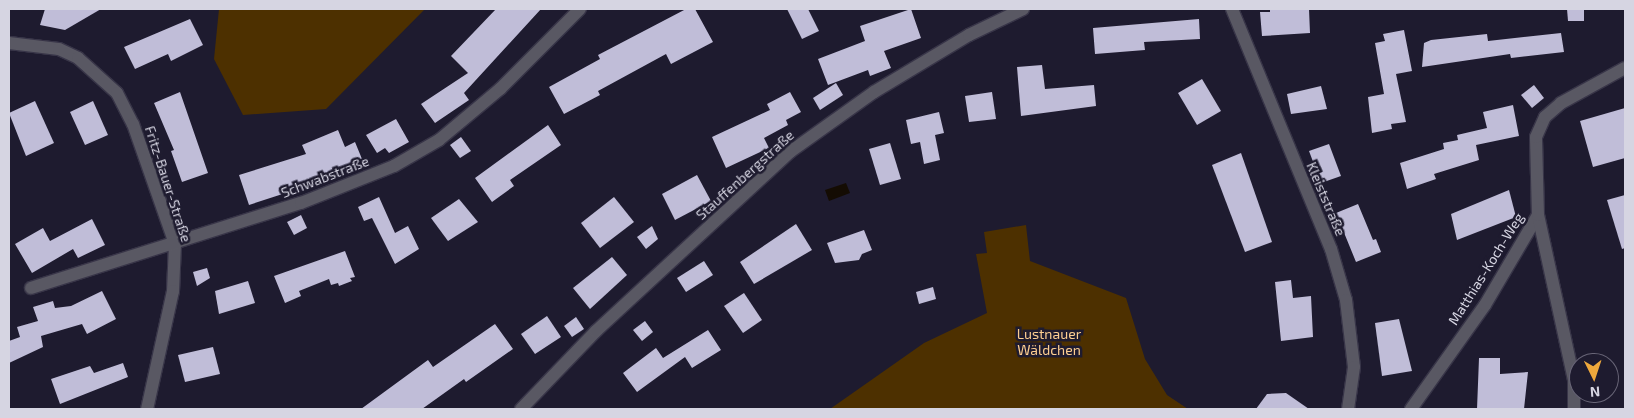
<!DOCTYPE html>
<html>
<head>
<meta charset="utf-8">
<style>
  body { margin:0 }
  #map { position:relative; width:1634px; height:418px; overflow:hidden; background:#1e1b2f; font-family:"Exo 2",sans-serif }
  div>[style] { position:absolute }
  .green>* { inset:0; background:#4d3000 }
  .water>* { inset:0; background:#140c03 }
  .building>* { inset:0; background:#c0bdd8 }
  .roads { filter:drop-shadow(1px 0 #383548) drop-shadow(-1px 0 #383548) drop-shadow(0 1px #383548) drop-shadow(0 -1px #383548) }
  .street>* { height:12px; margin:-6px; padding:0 6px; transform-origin:6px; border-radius:6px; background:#595863 }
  span { translate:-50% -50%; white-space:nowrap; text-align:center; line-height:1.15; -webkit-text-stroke:5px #1e1b2f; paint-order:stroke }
  .street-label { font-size:14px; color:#d6d5e2 }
  .park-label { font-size:14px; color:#fdce91 }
  .frame { position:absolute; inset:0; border:10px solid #d6d5e2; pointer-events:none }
  .north { position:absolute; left:1569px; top:353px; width:50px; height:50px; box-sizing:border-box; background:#1e1b2f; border:1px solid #686577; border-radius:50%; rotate:176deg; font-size:14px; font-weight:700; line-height:20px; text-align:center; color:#d6d5e2 }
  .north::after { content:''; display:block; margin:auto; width:18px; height:22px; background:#eea83c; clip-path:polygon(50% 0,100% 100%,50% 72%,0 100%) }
</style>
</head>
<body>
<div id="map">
  <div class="green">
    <div style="clip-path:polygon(219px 9px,425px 9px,326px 109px,243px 115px,214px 59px)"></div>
    <div style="clip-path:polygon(1026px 225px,1030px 261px,1126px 298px,1145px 359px,1167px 395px,1188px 409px,830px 409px,924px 343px,987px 313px,976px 254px,987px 253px,984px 232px)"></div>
  </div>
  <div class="water">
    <div style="clip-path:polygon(846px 183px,850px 193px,829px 201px,825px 190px)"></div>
  </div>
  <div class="building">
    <div style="clip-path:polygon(45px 9px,101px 9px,65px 30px,40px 25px)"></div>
    <div style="clip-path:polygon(496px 9px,541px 9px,464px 93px,469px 100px,435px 123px,421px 104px,468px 73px,451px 56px)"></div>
    <div style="clip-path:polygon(686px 9px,695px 9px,713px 42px,671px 64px,666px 54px,598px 91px,600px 95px,564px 114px,549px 87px,600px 59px,598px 55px)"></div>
    <div style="clip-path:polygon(787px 9px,808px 9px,819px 31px,802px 39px)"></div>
    <div style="clip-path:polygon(911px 9px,921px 38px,884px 51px,891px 68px,870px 76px,868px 70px,828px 85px,818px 59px,865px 41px,860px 26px)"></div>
    <div style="clip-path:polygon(1270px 9px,1309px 9px,1310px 33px,1262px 36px,1260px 12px,1270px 12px)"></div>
    <div style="clip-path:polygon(1567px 9px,1584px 9px,1584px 21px,1568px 21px)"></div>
    <div style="clip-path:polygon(190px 19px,203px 45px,171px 61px,168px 54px,135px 69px,124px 47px)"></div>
    <div style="clip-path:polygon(1199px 19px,1200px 39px,1144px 42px,1145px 50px,1095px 54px,1093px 28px)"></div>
    <div style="clip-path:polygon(1404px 30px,1412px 71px,1396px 74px,1406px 122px,1391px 124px,1392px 129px,1372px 133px,1368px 97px,1384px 94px,1375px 43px,1385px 41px,1383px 34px)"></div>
    <div style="clip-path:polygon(1561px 33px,1564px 52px,1511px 58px,1510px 54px,1422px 67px,1424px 43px,1431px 40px,1487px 34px,1488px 41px)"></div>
    <div style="clip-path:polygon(1042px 65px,1045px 89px,1094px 85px,1096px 106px,1021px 116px,1017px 67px)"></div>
    <div style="clip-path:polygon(1202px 79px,1221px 111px,1197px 125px,1178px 93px)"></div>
    <div style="clip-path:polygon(836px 83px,843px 95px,820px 110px,813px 98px)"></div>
    <div style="clip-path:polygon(1534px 85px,1544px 98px,1532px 108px,1521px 95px)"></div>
    <div style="clip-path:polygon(1321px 86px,1327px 109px,1291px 114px,1287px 94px)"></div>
    <div style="clip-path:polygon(180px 92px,208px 173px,182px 182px,171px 151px,174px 150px,154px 103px)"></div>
    <div style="clip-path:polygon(790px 92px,801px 112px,786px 120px,788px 125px,764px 138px,769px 148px,726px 168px,712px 137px,770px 110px,767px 104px)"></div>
    <div style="clip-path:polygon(992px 92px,996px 119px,969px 122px,965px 96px)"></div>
    <div style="clip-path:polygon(35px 101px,54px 143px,26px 156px,9px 113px)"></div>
    <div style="clip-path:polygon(93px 101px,108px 135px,85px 145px,70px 112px)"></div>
    <div style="clip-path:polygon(1513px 105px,1519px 136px,1476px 145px,1479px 160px,1434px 174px,1436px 179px,1407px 189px,1400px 163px,1444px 149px,1443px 143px,1458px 140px,1457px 135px,1487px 128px,1483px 112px)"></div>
    <div style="clip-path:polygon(1625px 108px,1625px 158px,1593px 167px,1580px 121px)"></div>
    <div style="clip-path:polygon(939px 112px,944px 133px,935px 135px,940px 160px,924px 164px,920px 142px,911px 144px,906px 120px)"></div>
    <div style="clip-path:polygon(396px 119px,409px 142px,389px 153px,385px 148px,377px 153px,366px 135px)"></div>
    <div style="clip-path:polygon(548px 125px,561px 145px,510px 180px,514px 186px,492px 202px,475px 178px)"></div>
    <div style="clip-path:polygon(338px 130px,345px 147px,355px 142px,362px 159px,298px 189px,249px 205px,239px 175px,306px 154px,302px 145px)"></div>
    <div style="clip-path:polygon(461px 137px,471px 151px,460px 158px,450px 145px)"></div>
    <div style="clip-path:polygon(890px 143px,901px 179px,880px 185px,869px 149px)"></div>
    <div style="clip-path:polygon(1329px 144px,1341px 176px,1321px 183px,1309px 151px)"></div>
    <div style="clip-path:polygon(1241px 153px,1272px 242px,1245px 252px,1212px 165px)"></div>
    <div style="clip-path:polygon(697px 175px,711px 201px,675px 220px,662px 194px)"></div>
    <div style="clip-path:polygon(1509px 190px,1516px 217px,1457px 240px,1451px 214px)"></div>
    <div style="clip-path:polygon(1625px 195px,1625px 248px,1622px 249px,1607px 200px)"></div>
    <div style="clip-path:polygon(379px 197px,395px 233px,408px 226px,419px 249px,395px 264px,372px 218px,364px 221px,358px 207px)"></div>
    <div style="clip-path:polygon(614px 197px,634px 222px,600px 248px,581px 223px)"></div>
    <div style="clip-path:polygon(459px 199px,478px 222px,448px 241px,431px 218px)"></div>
    <div style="clip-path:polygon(1358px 204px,1373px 240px,1376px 239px,1381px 252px,1356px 262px,1336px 213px)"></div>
    <div style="clip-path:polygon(301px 215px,307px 228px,294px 235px,287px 222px)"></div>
    <div style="clip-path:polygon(92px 219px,105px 245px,78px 258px,73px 249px,32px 273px,15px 244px,43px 228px,50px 241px)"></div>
    <div style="clip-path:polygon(796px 224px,812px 250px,754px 284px,740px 262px)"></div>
    <div style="clip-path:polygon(652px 226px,658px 239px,646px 249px,637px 237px)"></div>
    <div style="clip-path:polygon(864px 230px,872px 250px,862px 254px,859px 260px,835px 263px,827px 243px)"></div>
    <div style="clip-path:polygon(345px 251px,355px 277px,350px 278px,352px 281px,339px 286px,338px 283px,331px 285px,329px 279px,299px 291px,301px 296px,285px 303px,274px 276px)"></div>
    <div style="clip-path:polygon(612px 257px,627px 275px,590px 309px,573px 288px)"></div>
    <div style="clip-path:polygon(704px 261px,713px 275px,686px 292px,677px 278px)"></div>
    <div style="clip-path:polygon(207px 268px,210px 278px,197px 286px,193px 272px)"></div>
    <div style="clip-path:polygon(1291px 280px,1293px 298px,1311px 296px,1313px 337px,1281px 341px,1275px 282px)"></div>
    <div style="clip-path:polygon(248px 281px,255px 303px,219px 314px,215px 291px)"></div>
    <div style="clip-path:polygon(933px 287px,936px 299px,919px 304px,916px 292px)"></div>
    <div style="clip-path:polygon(102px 291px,116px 319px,87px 334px,82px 324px,41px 336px,43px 347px,9px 363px,9px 341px,20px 337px,17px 327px,38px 321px,33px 307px,53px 301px,55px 308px,71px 306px)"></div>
    <div style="clip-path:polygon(744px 293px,762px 320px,743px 333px,724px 306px)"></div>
    <div style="clip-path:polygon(547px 316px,561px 337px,535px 354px,521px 334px)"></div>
    <div style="clip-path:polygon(576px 317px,584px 329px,572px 337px,564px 326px)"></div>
    <div style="clip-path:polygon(1399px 319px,1412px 371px,1382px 376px,1375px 323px)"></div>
    <div style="clip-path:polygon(645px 321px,653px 332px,642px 341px,633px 330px)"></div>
    <div style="clip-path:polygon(495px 324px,513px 349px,466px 382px,464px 379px,422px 409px,361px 409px,428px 360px,433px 367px)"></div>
    <div style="clip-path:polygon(708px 330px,721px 350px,692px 368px,685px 357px,637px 392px,623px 373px,656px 348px,663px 358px)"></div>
    <div style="clip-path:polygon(213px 347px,220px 374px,185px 382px,178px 355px)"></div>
    <div style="clip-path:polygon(1479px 358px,1500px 358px,1500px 374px,1528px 372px,1524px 409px,1477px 409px)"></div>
    <div style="clip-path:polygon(123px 363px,128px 377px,60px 404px,51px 379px,90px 366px,94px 373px)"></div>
    <div style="clip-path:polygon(1286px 393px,1309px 409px,1256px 409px,1267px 394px)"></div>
  </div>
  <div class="roads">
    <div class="street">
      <div style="left:1232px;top:9px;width:260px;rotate:67.6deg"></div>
      <div style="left:1331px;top:249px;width:53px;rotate:73.6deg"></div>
      <div style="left:1346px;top:300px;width:67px;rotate:83.2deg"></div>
      <div style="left:1354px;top:367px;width:42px;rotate:98.1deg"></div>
      <div style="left:9px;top:43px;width:50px;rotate:6.8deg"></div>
      <div style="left:59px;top:49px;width:21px;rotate:25deg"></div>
      <div style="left:78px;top:58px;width:52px;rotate:41.9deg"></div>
      <div style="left:117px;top:93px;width:35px;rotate:63deg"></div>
      <div style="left:133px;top:124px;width:127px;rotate:70.7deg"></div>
      <div style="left:175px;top:244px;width:47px;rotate:92.4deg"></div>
      <div style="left:173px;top:291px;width:121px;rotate:102.4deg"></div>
      <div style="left:31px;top:288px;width:283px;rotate:-17.5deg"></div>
      <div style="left:301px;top:203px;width:100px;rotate:-21.7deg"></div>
      <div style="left:394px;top:166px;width:52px;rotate:-30deg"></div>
      <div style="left:439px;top:140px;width:80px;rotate:-39.9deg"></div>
      <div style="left:500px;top:89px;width:113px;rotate:-45deg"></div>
      <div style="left:521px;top:409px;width:108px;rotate:-46.1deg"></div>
      <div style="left:596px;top:331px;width:264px;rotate:-42.7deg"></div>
      <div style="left:790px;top:152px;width:103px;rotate:-35.5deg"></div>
      <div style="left:874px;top:92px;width:111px;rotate:-31deg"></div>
      <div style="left:969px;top:35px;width:60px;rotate:-25.7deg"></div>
      <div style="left:1411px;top:409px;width:128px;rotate:-54.6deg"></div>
      <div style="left:1485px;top:305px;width:104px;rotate:-59.5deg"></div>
      <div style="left:1574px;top:409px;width:29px;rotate:-90deg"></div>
      <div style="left:1574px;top:380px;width:169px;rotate:-102.3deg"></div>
      <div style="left:1538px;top:215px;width:78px;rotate:-91.5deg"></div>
      <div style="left:1536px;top:137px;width:22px;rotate:-66deg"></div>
      <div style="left:1545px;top:117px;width:21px;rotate:-41deg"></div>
      <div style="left:1561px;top:103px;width:73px;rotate:-28.7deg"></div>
    </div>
  </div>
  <div class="street-label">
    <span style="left:745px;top:175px;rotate:-42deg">Stauffenbergstraße</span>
    <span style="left:325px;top:177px;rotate:-21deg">Schwabstraße</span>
    <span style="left:168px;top:184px;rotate:72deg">Fritz-Bauer-Straße</span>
    <span style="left:1326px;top:199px;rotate:67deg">Kleiststraße</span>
    <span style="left:1486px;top:269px;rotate:-58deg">Matthias-Koch-Weg</span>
  </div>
  <div class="park-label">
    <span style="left:1049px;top:342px">Lustnauer<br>Wäldchen</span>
  </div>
  <div class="frame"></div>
  <div class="north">N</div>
</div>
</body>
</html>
